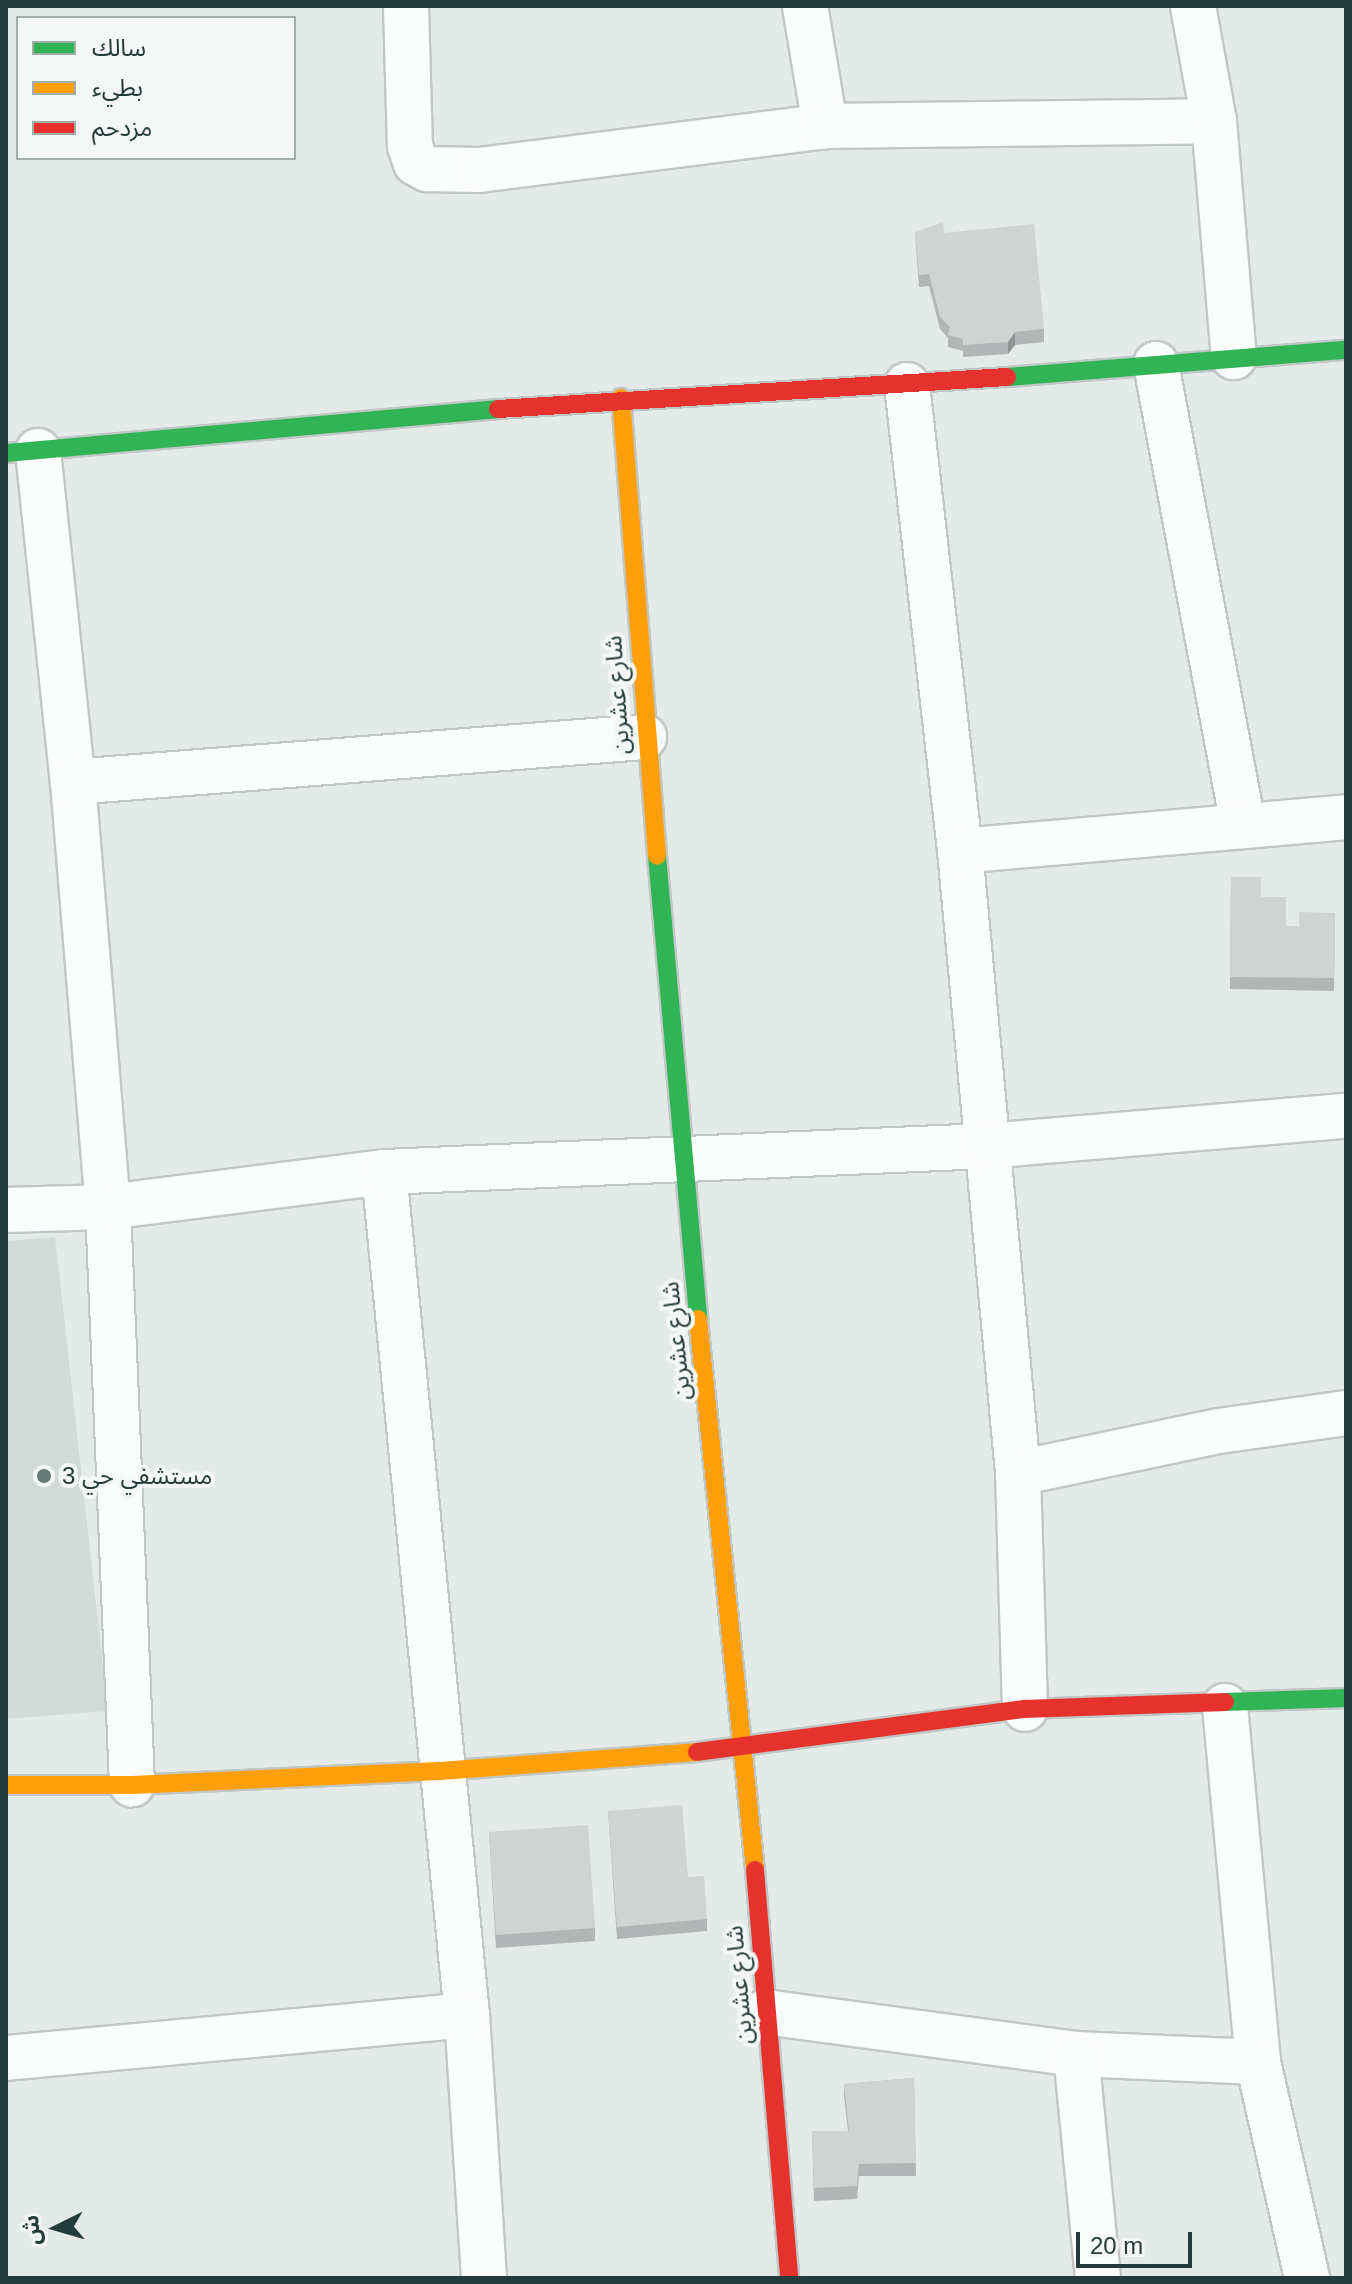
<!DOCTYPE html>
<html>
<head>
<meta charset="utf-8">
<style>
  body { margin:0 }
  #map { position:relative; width:1352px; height:2284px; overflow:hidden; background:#e4eae8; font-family:Arial,"Noto Sans Arabic",sans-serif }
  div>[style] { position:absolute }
  .built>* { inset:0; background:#d3dbd8 }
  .roads { filter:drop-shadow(2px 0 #c1c7c5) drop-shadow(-2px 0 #c1c7c5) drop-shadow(0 2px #c1c7c5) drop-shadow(0 -2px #c1c7c5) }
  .street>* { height:44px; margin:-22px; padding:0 22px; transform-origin:22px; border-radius:22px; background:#fbfcfc }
  .fast>* { height:18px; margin:-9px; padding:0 9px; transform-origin:9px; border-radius:9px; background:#30b455 }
  .slow>* { height:18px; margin:-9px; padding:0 9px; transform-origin:9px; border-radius:9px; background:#ff9f0a }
  .jam>* { height:18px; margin:-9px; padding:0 9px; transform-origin:9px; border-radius:9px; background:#e5322d }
  .wall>* { inset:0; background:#b2b5b5 }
  .shaded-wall>* { inset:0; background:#919493 }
  .building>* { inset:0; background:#cfd3d2 }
  .dots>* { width:22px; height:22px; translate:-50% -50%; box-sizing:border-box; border:4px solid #f3f8f6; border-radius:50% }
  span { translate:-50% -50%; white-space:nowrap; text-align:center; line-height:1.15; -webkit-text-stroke:8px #f3f8f6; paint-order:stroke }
  .street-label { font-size:24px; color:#233c3a }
  .poi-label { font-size:24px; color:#233c3a }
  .left { translate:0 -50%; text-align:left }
  .frame { position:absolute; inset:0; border:8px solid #233c3a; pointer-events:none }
  .legend { position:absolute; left:16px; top:16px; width:280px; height:144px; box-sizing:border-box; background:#f3f8f6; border:2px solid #a0adab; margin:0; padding:10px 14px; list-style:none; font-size:24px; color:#233c3a }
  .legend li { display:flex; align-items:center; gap:16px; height:40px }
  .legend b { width:40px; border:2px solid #a0adab }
  .north { position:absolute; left:16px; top:2188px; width:80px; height:80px; -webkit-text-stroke:6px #f3f8f6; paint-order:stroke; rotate:265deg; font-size:22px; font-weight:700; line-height:32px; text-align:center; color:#233c3a }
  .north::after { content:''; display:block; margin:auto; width:28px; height:36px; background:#233c3a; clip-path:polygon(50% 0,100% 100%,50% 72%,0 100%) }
  .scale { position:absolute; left:1076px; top:2232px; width:116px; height:36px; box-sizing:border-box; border:4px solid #233c3a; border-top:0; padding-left:10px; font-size:24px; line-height:28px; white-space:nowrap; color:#233c3a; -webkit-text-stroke:6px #f3f8f6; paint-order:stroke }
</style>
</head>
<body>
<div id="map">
  <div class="built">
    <div style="clip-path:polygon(55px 1237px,108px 1711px,6px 1719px,6px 1241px)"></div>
  </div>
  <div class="roads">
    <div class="street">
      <div style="left:406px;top:6px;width:140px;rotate:88.4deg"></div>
      <div style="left:410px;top:146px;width:18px;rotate:71deg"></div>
      <div style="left:416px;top:163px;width:13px;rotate:29deg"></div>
      <div style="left:427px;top:169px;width:52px;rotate:1.1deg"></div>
      <div style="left:479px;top:170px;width:349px;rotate:-7.2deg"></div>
      <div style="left:805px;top:6px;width:122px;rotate:80.5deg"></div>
      <div style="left:825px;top:126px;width:389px;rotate:-0.7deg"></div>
      <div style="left:1193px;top:6px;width:117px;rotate:79.7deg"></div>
      <div style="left:1214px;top:121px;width:237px;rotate:85.2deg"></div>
      <div style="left:1156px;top:364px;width:469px;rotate:79.3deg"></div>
      <div style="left:907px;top:385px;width:469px;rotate:83.5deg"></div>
      <div style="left:960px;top:851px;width:625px;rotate:84.67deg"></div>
      <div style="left:1018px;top:1473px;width:236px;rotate:88.3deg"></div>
      <div style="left:38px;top:451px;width:333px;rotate:84deg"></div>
      <div style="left:73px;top:782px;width:426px;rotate:85.3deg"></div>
      <div style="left:108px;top:1207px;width:578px;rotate:87.62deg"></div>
      <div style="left:73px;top:782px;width:573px;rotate:-4.51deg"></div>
      <div style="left:960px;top:851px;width:387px;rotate:-5deg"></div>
      <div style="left:384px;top:1172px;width:847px;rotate:84.38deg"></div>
      <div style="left:467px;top:2015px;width:264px;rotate:86.3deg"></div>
      <div style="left:6px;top:1210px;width:102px;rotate:-1.7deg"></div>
      <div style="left:108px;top:1207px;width:278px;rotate:-7.2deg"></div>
      <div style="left:384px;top:1172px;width:603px;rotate:-2.47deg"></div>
      <div style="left:986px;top:1146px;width:361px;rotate:-4.8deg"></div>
      <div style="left:1018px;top:1473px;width:205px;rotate:-11.8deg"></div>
      <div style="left:1219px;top:1431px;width:128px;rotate:-8.1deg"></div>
      <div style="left:1225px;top:1706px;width:358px;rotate:84.7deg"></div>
      <div style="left:1258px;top:2062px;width:221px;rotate:77.2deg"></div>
      <div style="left:765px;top:2012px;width:314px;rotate:7.7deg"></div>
      <div style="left:1076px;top:2054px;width:182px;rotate:2.5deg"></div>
      <div style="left:1076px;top:2054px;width:225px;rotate:84.4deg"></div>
      <div style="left:6px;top:2058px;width:463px;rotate:-5.3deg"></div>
    </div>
    <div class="fast">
      <div style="left:1007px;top:377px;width:340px;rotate:-4.6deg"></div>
      <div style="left:6px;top:453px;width:494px;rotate:-5.1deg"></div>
      <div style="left:657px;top:856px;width:465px;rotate:84.9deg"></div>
      <div style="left:1225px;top:1702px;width:121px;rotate:-1.9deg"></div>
    </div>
    <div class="slow">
      <div style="left:621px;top:398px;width:459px;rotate:85.5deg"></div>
      <div style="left:698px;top:1319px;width:554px;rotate:84.09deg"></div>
      <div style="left:6px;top:1785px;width:126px"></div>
      <div style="left:132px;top:1785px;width:307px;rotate:-2.6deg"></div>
      <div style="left:439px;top:1771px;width:259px;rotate:-4.2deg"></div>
    </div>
    <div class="jam">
      <div style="left:498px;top:409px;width:510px;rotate:-3.6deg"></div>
      <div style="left:697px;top:1752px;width:331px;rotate:-7.5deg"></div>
      <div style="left:1025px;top:1709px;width:200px;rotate:-2deg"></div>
      <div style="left:755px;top:1870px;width:409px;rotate:85.2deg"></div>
    </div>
  </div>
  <div class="wall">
    <div style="clip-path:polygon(915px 232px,944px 233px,1044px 329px,1044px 342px,1015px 345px,1008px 354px,963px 357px,963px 351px,948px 347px,948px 338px,940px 329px,929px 286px,919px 287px)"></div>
    <div style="clip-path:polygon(1231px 877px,1261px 897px,1286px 926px,1299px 926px,1335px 913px,1334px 991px,1230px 989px)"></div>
    <div style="clip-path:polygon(608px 1811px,707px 1919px,707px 1931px,617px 1939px)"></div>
    <div style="clip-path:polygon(489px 1832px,595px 1928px,595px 1941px,496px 1948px)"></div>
    <div style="clip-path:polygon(914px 2078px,916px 2176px,859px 2176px,857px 2199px,814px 2201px,812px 2131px,848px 2131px,844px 2096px,844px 2084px)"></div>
  </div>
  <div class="shaded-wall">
    <div style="clip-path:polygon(1015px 332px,1015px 345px,1008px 354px,1008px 342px)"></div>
  </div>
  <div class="building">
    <div style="clip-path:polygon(943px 222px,944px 233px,1034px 224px,1044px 329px,1015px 332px,1008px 342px,963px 345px,963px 339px,948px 335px,950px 327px,940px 317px,929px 274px,919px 275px,915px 232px)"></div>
    <div style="clip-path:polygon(1231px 877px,1261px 877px,1261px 897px,1286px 897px,1286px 926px,1299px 926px,1299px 912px,1335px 913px,1334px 978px,1230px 977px)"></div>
    <div style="clip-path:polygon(682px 1805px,688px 1877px,704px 1876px,707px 1919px,617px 1927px,608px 1811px)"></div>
    <div style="clip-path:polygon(588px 1825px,595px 1928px,496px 1935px,489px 1832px)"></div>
    <div style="clip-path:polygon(914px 2078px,916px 2163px,859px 2164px,857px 2186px,814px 2188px,812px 2131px,849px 2131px,844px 2084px)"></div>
  </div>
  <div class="dots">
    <div style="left:44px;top:1476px;background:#677977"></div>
  </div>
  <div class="street-label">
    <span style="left:617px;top:695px;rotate:-94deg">شارع عشرين</span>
    <span style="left:676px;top:1341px;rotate:-96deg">شارع عشرين</span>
    <span style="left:739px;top:1985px;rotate:-95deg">شارع عشرين</span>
  </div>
  <div class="poi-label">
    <span class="left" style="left:62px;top:1476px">مستشفي حي 3</span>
  </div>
  <div class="frame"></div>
  <ul class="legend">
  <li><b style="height:10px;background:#30b455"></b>سالك</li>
  <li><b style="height:10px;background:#ff9f0a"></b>بطيء</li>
  <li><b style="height:10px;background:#e5322d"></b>مزدحم</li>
  </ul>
  <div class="north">ش</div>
  <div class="scale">20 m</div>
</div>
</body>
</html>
